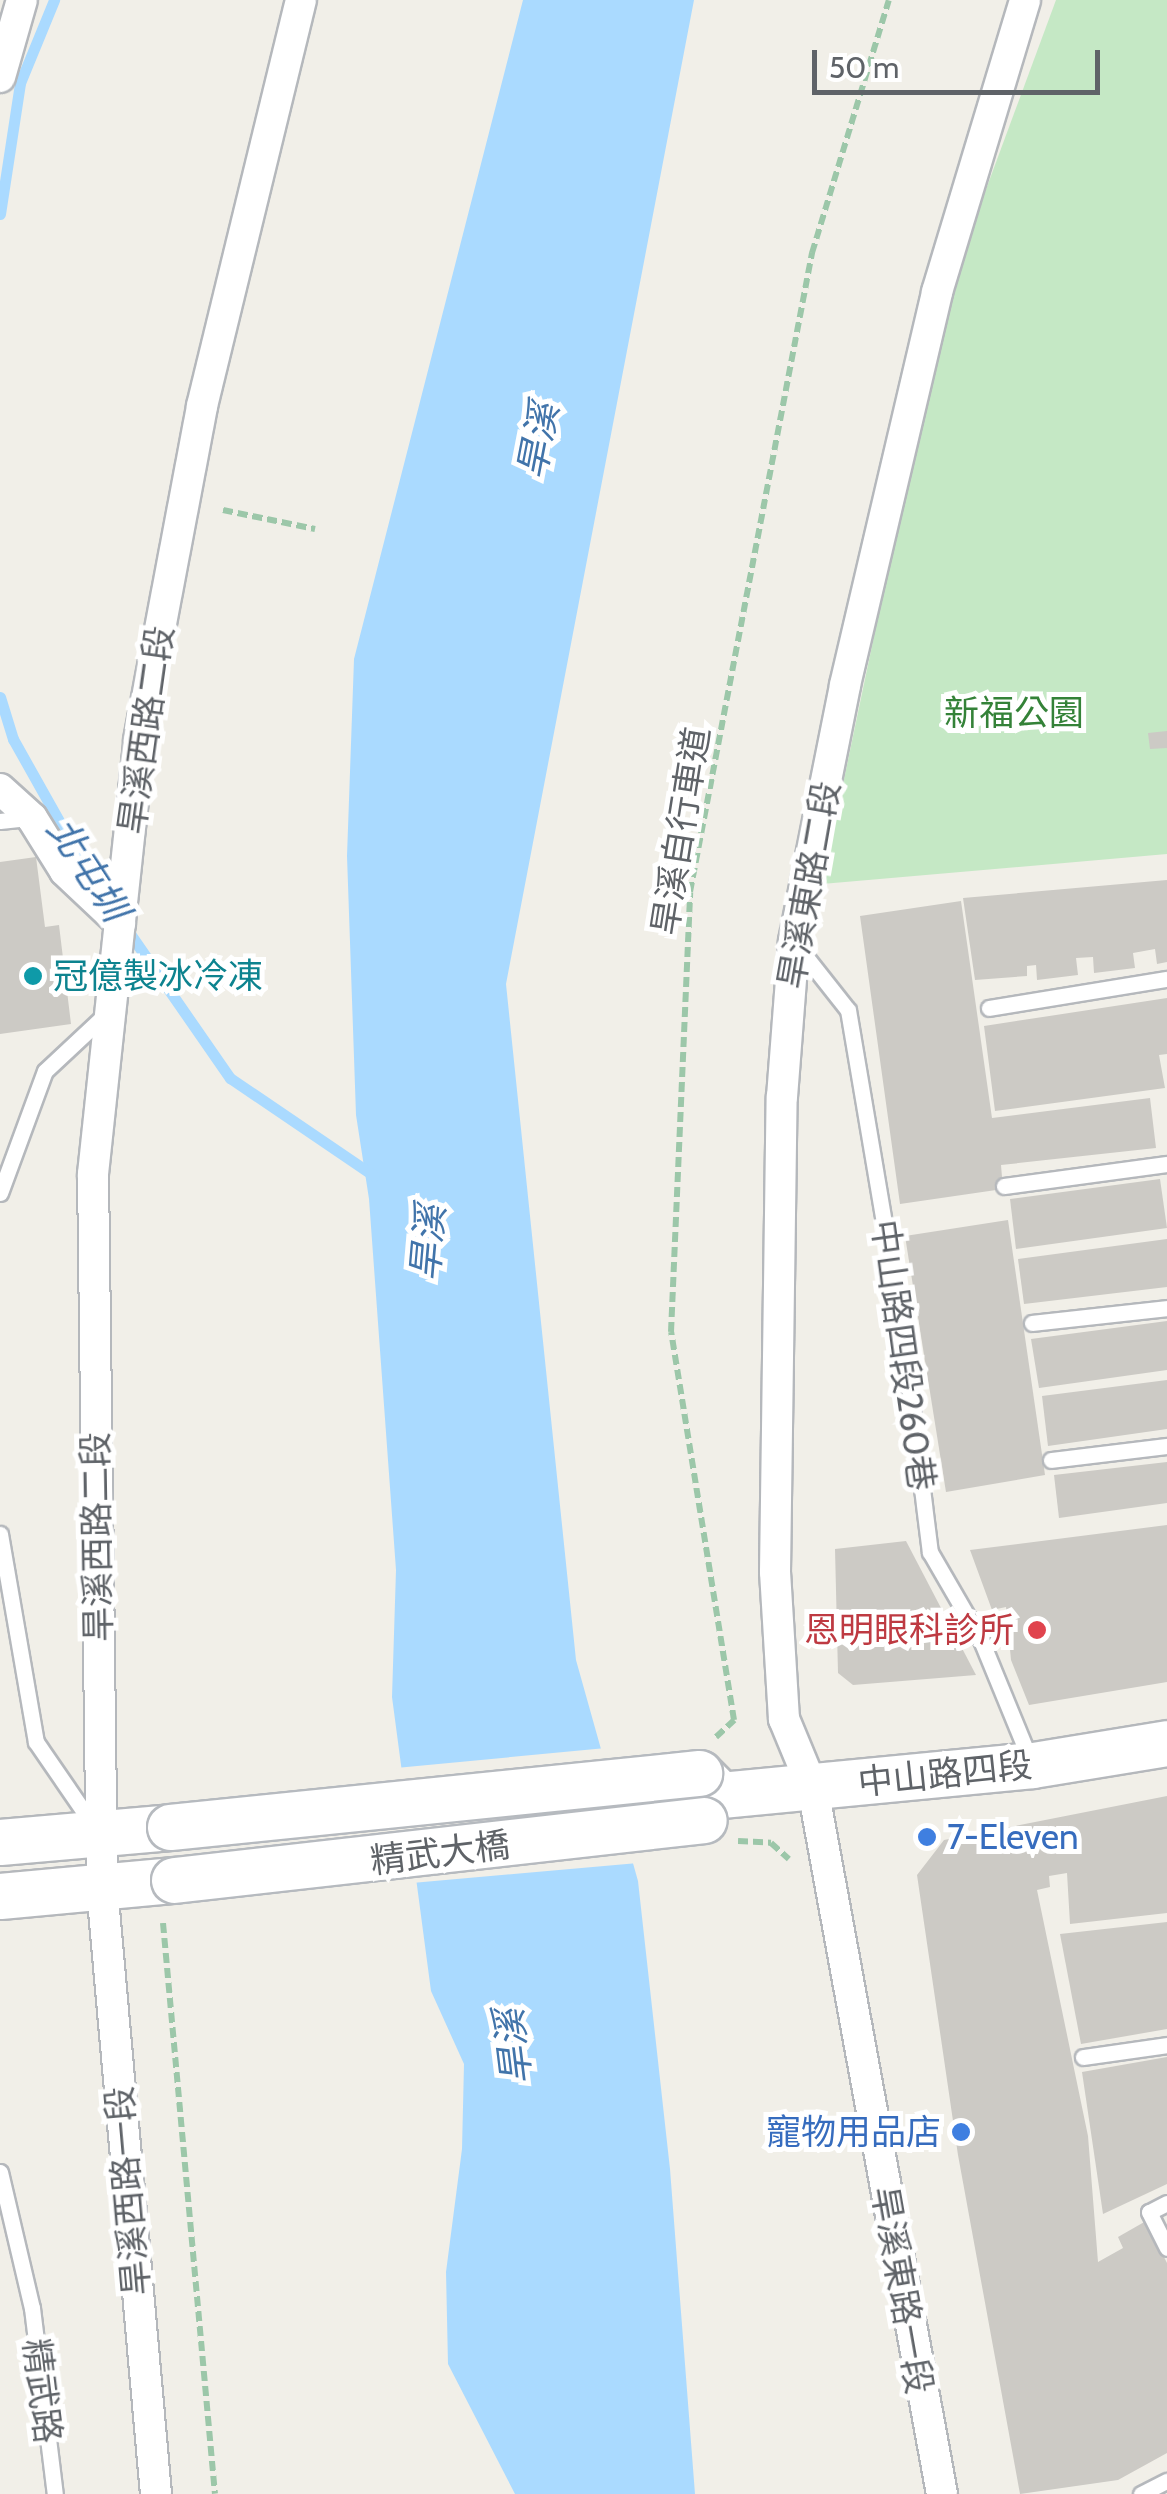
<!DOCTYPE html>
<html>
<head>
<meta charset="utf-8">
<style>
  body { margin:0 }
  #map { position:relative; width:1167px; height:2494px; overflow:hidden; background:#f1efe8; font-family:Cabin,"Noto Sans TC",sans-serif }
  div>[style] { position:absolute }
  .green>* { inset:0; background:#c5e8c5 }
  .water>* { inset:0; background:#aadaff }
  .pier>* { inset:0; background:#f1efe8 }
  .stream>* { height:11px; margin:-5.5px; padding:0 5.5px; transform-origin:5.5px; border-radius:5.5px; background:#aadaff }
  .building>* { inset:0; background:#cccac5 }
  .path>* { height:6px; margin-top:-3px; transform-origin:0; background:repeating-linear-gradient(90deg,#9cc7a9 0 10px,transparent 0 15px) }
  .roads { filter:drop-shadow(2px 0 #b5b8bc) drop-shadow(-2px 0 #b5b8bc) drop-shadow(0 2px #b5b8bc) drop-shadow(0 -2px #b5b8bc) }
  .lane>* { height:15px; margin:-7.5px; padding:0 7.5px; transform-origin:7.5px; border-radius:7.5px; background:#fff }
  .street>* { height:30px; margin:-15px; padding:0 15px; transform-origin:15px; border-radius:15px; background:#fff }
  .secondary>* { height:45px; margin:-22.5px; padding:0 22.5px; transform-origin:22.5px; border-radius:22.5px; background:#fff }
  .bridges { filter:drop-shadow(2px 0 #b6babf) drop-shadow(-2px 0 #b6babf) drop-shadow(0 2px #b6babf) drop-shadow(0 -2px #b6babf) }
  .secondary-bridge>* { height:45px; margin:-22.5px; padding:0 22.5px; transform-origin:22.5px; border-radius:22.5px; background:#fff }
  .dots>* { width:28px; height:28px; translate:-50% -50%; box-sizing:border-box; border:5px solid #fff; border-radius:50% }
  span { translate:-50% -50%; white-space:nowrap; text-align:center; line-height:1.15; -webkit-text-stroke:10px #fff; paint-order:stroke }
  .park-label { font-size:35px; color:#348238 }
  .street-label { font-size:35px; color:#5f6368 }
  .culture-label { font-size:35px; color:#0d838f }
  .left { translate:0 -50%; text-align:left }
  .health-label { font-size:35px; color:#be3a42 }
  .right { translate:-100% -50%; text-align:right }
  .shop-label { font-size:35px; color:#366cbe }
  .water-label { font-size:38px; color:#4174aa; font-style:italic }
  .scale { position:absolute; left:812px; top:50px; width:288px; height:45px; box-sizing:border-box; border:5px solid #5f6368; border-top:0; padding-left:12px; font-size:30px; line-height:35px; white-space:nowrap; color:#5f6368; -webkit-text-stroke:8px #fff; paint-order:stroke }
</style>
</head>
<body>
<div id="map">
  <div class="green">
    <div style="clip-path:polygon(1056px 0,1167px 0,1167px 854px,822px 884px,944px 303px)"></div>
  </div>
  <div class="water">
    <div style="clip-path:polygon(523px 0,694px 0,506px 984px,576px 1660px,638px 1881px,670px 2169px,695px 2494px,515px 2494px,448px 2364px,446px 2272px,462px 2149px,464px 2064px,431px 1991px,392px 1697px,396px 1570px,369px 1199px,356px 1115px,347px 856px,354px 659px)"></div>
  </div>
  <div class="pier">
    <div style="clip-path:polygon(606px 1748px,638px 1863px,412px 1883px,396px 1768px)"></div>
  </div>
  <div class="stream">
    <div style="left:0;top:214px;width:133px;rotate:-81.3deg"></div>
    <div style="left:20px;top:83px;width:90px;rotate:-67.7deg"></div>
    <div style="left:0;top:697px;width:44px;rotate:72.8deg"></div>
    <div style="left:13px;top:739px;width:162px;rotate:60.7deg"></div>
    <div style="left:126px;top:928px;width:183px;rotate:55.3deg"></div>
    <div style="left:230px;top:1078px;width:174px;rotate:34.2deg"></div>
  </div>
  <div class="building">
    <div style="clip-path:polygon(1167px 731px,1167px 748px,1150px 749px,1148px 733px)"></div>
    <div style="clip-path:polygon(36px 857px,45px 927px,59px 925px,71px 1024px,0 1034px,0 862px)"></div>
    <div style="clip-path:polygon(1167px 880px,1167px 962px,1157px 964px,1155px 949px,1133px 953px,1135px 968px,1094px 973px,1093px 957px,1076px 958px,1078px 975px,1037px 980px,1036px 965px,1027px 966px,1027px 976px,975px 980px,963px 898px)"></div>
    <div style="clip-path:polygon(961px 901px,992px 1118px,1150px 1098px,1156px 1148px,1001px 1165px,1003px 1189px,900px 1204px,860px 916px)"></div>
    <div style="clip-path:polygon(1167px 998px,1167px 1054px,1159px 1055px,1165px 1088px,995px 1111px,984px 1026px)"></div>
    <div style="clip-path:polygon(1160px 1179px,1167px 1228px,1016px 1249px,1010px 1199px)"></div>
    <div style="clip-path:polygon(1008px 1220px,1045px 1475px,946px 1492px,905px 1236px)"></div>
    <div style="clip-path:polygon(1167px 1239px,1167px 1287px,1024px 1304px,1018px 1259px)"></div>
    <div style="clip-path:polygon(1167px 1321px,1167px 1370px,1039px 1388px,1031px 1339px)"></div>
    <div style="clip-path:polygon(1167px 1380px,1167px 1429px,1048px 1446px,1042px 1396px)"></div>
    <div style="clip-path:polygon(1167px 1462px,1167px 1503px,1059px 1518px,1054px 1475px)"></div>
    <div style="clip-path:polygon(1167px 1525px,1167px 1682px,1029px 1705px,1011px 1660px,1006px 1607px,992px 1610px,970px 1550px)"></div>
    <div style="clip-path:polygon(906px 1541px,976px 1675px,853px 1685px,838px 1673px,835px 1549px)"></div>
    <div style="clip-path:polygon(1167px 1796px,1167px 1913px,1070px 1924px,1067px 1873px,1049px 1876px,1050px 1887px,1037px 1890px,1088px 2136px,1098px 2262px,1123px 2248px,1118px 2237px,1146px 2221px,1167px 2263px,1167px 2453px,1118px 2480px,1020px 2494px,958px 2155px,917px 1875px,944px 1840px)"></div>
    <div style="clip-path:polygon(1167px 1922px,1167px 2029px,1081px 2044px,1060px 1934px)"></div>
    <div style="clip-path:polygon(1167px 2057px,1167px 2184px,1103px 2214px,1082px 2072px)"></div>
  </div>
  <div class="path">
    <div style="left:223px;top:510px;width:94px;rotate:11.7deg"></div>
    <div style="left:716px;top:1737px;width:25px;rotate:-43deg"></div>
    <div style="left:734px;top:1720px;width:393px;rotate:-99.2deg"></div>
    <div style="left:671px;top:1332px;width:440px;rotate:-87.5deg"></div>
    <div style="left:690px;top:892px;width:651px;rotate:-79.19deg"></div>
    <div style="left:812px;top:253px;width:264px;rotate:-73.1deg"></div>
    <div style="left:738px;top:1841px;width:33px;rotate:3deg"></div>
    <div style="left:771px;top:1843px;width:24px;rotate:42deg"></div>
    <div style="left:163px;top:1923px;width:573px;rotate:84.8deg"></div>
  </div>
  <div class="roads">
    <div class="lane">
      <div style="left:0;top:821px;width:28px;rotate:-6deg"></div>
      <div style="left:795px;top:943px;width:85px;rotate:51.7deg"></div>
      <div style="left:848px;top:1010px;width:323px;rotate:80.4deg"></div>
      <div style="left:902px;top:1328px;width:226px;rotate:82.9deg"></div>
      <div style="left:930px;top:1552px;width:102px;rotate:59.9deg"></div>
      <div style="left:981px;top:1640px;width:132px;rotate:67.7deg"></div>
      <div style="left:989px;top:1008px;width:180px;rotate:-9.3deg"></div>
      <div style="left:1004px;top:1186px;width:164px;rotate:-7.7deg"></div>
      <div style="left:0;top:1193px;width:130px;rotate:-69.8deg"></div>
      <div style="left:45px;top:1071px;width:85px;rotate:-43.1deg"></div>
      <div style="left:1032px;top:1323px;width:136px;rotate:-6.3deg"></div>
      <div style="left:1051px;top:1460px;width:117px;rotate:-6.9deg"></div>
      <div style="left:0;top:1534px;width:211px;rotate:80.2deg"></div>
      <div style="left:36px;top:1742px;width:104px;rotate:55.5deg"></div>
      <div style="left:1083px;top:2057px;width:85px;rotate:-8.1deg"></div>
      <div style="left:0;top:2172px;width:140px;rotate:76.8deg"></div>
      <div style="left:32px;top:2308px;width:187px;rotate:83deg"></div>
      <div style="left:1167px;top:2203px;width:20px;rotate:153deg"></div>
      <div style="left:1149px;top:2212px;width:40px;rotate:63.4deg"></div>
      <div style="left:1141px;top:2494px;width:29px;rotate:-27deg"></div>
    </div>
    <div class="street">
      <div style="left:0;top:77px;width:80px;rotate:-74.1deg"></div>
      <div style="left:0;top:789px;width:43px;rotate:42.2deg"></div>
      <div style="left:32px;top:818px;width:62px;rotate:58.1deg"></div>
      <div style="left:65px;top:871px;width:76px;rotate:43.4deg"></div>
      <div style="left:156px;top:2494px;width:608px;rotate:-95.09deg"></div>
      <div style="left:102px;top:1888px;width:714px;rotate:-90.72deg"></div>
      <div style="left:93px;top:1174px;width:436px;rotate:-83.9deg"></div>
      <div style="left:139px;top:740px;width:340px;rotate:-79.3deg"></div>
      <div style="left:202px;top:406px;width:418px;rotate:-76.3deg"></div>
      <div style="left:942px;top:2494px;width:717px;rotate:-100.37deg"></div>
      <div style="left:813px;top:1789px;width:76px;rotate:-112.5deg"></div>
      <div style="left:784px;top:1719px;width:147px;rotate:-93.5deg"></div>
      <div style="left:775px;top:1572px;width:475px;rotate:-89.2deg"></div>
      <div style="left:782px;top:1097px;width:156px;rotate:-85.6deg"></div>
      <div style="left:794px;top:941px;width:261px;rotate:-78.7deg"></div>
      <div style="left:845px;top:685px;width:404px;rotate:-76.8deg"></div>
      <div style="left:937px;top:292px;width:305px;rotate:-73.2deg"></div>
    </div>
    <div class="secondary">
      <div style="left:699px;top:1773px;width:31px;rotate:45deg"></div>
      <div style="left:721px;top:1795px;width:313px;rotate:-5.5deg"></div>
      <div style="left:1033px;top:1765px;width:136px;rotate:-9.3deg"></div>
      <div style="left:0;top:1842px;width:171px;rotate:-5deg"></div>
      <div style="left:0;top:1896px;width:175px;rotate:-5.3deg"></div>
    </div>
  </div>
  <div class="bridges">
    <div class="secondary-bridge">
      <div style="left:170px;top:1827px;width:532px;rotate:-5.83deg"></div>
      <div style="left:174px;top:1880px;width:533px;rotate:-6.46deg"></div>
    </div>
  </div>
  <div class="dots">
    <div style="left:33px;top:976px;background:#0f9aa8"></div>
    <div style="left:1037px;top:1630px;background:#e0444e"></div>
    <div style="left:927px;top:1837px;background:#3f7fe0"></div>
    <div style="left:961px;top:2132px;background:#3f7fe0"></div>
  </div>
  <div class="park-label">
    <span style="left:1014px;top:713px">新福公園</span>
  </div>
  <div class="street-label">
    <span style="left:146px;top:730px;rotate:-82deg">旱溪西路二段</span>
    <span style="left:681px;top:831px;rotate:-81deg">旱溪自行車道</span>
    <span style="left:809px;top:885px;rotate:-80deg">旱溪東路二段</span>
    <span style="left:903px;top:1355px;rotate:82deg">中山路四段260巷</span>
    <span style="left:97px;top:1537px;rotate:-91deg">旱溪西路二段</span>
    <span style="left:945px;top:1774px;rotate:-6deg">中山路四段</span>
    <span style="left:440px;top:1853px;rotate:-7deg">精武大橋</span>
    <span style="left:128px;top:2191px;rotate:-95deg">旱溪西路一段</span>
    <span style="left:902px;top:2290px;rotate:80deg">旱溪東路一段</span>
    <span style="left:42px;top:2391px;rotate:83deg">精武路</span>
  </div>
  <div class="culture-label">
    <span class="left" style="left:53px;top:976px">冠億製冰冷凍</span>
  </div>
  <div class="health-label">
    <span class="right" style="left:1014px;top:1630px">恩明眼科診所</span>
  </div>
  <div class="shop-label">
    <span class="left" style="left:947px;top:1837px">7-Eleven</span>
    <span class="right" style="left:941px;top:2132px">寵物用品店</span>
  </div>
  <div class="water-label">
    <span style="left:538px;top:441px;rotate:-79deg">旱溪</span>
    <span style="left:88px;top:869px;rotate:57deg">北屯圳</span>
    <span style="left:428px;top:1243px;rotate:-85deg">旱溪</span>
    <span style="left:513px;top:2047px;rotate:-97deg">旱溪</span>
  </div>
  <div class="scale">50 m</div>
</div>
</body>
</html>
